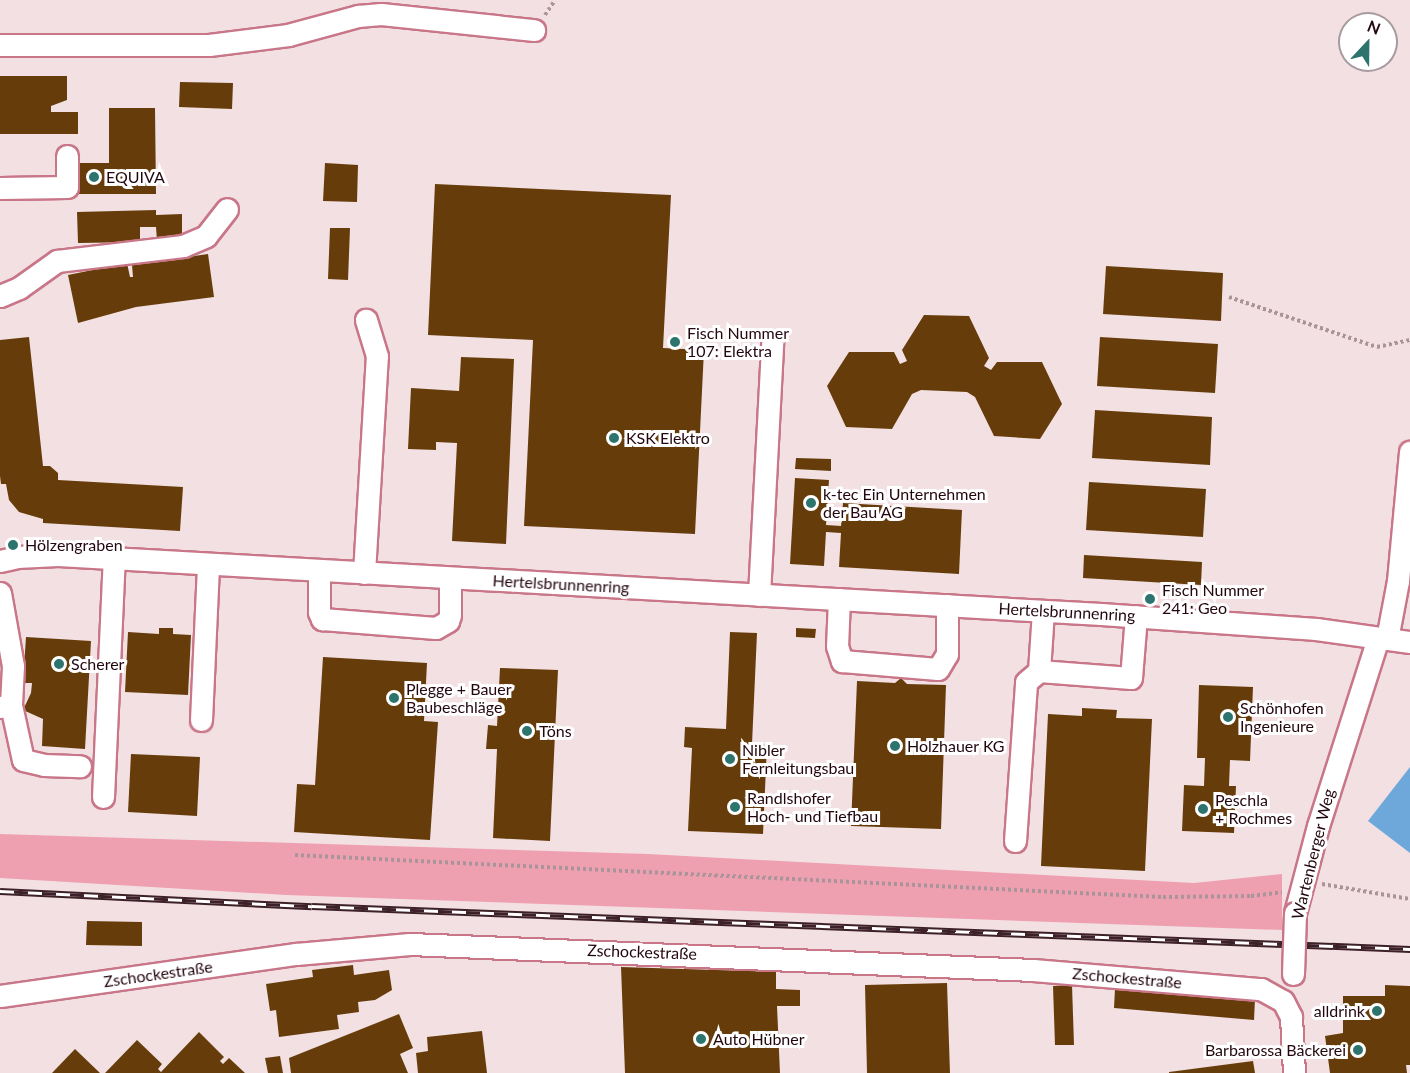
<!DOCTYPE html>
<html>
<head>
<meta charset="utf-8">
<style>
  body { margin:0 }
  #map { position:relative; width:1410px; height:1073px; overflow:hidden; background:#f3e0e3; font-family:Lato,sans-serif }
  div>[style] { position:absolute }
  .green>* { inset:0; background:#eea0b0 }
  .water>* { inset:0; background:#6ea8da }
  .building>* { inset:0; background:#663d0a }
  .path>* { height:4px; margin-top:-2px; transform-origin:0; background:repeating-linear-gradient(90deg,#ab9499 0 3px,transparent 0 6px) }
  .roads { filter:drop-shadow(2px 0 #c87688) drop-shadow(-2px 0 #c87688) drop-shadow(0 2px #c87688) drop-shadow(0 -2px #c87688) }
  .minor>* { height:21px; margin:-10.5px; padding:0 10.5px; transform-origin:10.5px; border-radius:10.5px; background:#fff }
  .rail>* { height:7px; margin-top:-3.5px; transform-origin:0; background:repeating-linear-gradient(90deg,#fff 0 14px,#3d2129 0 28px); box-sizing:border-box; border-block:2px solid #3d2129 }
  .bridges { filter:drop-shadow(2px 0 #c87688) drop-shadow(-2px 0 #c87688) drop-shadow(0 2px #c87688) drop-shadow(0 -2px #c87688) }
  .minor-bridge>* { height:21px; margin:-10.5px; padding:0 10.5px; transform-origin:10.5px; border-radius:10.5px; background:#fff }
  .dots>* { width:16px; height:16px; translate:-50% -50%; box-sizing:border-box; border:3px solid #fff; border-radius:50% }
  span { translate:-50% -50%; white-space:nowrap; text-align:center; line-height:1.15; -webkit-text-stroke:6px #fff; paint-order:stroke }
  .poi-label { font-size:16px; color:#23060e }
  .left { translate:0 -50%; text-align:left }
  .right { translate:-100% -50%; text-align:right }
  .street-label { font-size:16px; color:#23060e }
  .north { position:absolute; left:1338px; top:12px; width:60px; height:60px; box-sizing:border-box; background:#fff; border:2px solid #a79b9f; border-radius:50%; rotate:22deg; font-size:16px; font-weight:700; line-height:24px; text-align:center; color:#23060e }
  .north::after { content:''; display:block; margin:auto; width:21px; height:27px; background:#2c746d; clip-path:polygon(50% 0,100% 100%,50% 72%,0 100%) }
</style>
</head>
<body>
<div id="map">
  <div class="green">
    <div style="clip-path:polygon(0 834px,648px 854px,1194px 883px,1282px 874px,1282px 930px,286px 895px,0 878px)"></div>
  </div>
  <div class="water">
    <div style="clip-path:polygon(1410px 767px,1410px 853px,1368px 821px)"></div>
  </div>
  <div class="building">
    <div style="clip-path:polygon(0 76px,67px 76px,67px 100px,51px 106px,51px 112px,78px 112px,78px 134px,0 134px)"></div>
    <div style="clip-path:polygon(180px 82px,233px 83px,232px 109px,179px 107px)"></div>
    <div style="clip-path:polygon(109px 108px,155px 108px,156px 194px,79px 194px,79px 163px,109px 163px)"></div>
    <div style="clip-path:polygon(325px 163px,358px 165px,357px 202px,323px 201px)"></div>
    <div style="clip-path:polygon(435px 184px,671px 195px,663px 348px,704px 350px,695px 534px,524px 526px,533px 340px,428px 335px)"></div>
    <div style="clip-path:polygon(156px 210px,156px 215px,182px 214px,182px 241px,157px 241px,156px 227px,140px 227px,140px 242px,78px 243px,77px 212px)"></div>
    <div style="clip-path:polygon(330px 228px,350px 228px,348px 280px,328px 279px)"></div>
    <div style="clip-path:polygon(208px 254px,214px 297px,136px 307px,78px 323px,68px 275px,127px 263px,130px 277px,133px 277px,132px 265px)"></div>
    <div style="clip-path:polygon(1106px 266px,1223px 273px,1221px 321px,1103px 314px)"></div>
    <div style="clip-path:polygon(924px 315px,969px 316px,989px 358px,984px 366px,991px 370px,997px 362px,1042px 362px,1062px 404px,1040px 439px,994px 436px,975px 397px,967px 392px,921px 390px,912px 394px,892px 429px,846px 427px,827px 386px,849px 352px,894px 352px,900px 364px,907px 361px,902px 350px)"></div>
    <div style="clip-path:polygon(29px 337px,43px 466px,50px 466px,58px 473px,58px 480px,183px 487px,180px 531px,43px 523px,43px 519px,19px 512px,9px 500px,6px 484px,1px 484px,0 476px,0 340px)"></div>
    <div style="clip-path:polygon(1100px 337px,1218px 344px,1215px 393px,1097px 386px)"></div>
    <div style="clip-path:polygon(461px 357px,514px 359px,506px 544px,452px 541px,457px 443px,436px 442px,436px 450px,408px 449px,411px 388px,459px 391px)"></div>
    <div style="clip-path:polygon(1095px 410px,1212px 417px,1210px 465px,1092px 458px)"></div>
    <div style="clip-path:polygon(796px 458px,831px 459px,831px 471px,795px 469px)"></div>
    <div style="clip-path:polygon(795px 478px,829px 480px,826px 525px,841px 526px,843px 503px,962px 510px,959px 574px,839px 567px,841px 533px,826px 532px,824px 566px,790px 564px)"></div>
    <div style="clip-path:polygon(1089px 482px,1206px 489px,1203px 537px,1086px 530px)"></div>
    <div style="clip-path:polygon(1084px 555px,1202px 562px,1201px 585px,1083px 578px)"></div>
    <div style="clip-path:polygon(159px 628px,173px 628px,173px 634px,191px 635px,188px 695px,125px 692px,128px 632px,159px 634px)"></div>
    <div style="clip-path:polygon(796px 628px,816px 629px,815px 638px,796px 637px)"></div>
    <div style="clip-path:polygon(730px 632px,757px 633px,752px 744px,767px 745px,763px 834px,688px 831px,692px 748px,684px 747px,685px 727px,726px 729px)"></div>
    <div style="clip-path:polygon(26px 637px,91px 641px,85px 749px,42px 746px,43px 719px,23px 710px,31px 693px,32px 683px,23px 683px)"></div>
    <div style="clip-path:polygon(323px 657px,427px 663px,424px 721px,438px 722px,430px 840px,294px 832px,297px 784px,315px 785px)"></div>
    <div style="clip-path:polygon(500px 668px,558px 670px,550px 841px,493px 838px,497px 749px,486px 749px,488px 725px,497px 726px)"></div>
    <div style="clip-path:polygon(901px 678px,907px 684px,946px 685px,941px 829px,851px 826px,857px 681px,895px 683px)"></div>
    <div style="clip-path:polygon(1199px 685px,1253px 687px,1250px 761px,1230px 760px,1229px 786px,1236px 786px,1234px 833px,1182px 831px,1184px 785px,1204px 786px,1205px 758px,1197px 758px)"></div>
    <div style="clip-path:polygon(1082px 708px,1117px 710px,1116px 718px,1152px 719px,1145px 871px,1041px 866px,1048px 714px,1082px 716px)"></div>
    <div style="clip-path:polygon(131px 754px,200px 757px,197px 816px,128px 812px)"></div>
    <div style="clip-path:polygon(87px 921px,142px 922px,142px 946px,86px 945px)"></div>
    <div style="clip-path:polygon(353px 965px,354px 975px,389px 970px,392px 990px,375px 1000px,358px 1002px,359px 1012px,337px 1015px,339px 1029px,279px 1037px,276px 1010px,270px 1011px,266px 984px,313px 977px,312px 970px)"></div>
    <div style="clip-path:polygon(621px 967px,776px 972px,776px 989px,800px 990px,800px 1006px,777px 1006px,780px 1073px,625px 1073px)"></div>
    <div style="clip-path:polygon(947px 983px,950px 1073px,867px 1073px,865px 985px)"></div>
    <div style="clip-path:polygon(1072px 985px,1074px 1045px,1055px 1045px,1053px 986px)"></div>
    <div style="clip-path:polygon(1385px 985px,1410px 986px,1410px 1065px,1406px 1065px,1407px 1073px,1330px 1073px,1325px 1036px,1343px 1033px,1343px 996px,1385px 996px)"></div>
    <div style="clip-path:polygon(1115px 989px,1255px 999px,1254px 1020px,1114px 1008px)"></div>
    <div style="clip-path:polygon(399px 1014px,413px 1048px,400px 1054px,408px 1073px,291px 1073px,289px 1058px)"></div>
    <div style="clip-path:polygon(482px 1031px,487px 1073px,418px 1073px,416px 1053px,428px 1051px,427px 1037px)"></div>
    <div style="clip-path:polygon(199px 1032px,224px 1057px,220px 1061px,223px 1064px,229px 1058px,245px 1073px,105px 1073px,137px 1040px,162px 1064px,158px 1069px,161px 1072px)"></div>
    <div style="clip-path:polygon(75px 1049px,100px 1073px,52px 1073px)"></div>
    <div style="clip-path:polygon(280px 1056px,283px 1073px,268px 1073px,265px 1058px)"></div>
    <div style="clip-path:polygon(1253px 1061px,1255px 1073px,1169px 1073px,1169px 1072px)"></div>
  </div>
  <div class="path">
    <div style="left:545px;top:15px;width:18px;rotate:-56deg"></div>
    <div style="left:1229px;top:297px;width:156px;rotate:18.7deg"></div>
    <div style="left:1377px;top:347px;width:34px;rotate:-12deg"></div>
    <div style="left:295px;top:855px;width:869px;rotate:2.77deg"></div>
    <div style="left:1163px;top:897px;width:88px;rotate:-0.7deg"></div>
    <div style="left:1251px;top:896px;width:31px;rotate:-7deg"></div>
    <div style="left:1322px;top:884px;width:89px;rotate:9.7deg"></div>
  </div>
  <div class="roads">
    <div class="minor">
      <div style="left:0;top:45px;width:209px"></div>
      <div style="left:209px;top:45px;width:80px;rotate:-7.2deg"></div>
      <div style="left:288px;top:35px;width:73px;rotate:-15.2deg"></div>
      <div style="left:358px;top:16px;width:23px;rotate:-5deg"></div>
      <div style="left:381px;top:14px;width:154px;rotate:6deg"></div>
      <div style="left:0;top:188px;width:67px;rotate:-0.9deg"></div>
      <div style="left:67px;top:187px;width:31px;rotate:-90deg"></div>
      <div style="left:0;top:296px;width:21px;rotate:-23deg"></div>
      <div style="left:19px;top:288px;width:47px;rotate:-35.4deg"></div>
      <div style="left:57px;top:261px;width:127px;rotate:-6.8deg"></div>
      <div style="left:183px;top:246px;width:25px;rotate:-23deg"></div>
      <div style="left:206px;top:236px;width:34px;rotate:-52deg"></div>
      <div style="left:0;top:561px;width:17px;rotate:-13deg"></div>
      <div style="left:17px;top:557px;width:41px;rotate:-2.8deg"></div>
      <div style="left:58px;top:555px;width:1045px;rotate:3.24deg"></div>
      <div style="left:1101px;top:614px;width:216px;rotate:4deg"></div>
      <div style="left:1316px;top:629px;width:95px;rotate:7.9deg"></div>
      <div style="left:319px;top:570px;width:42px;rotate:90deg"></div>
      <div style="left:319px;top:612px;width:8px;rotate:67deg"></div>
      <div style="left:322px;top:619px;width:114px;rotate:4.5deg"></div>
      <div style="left:436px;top:628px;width:14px;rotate:-30deg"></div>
      <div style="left:448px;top:621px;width:6px;rotate:-72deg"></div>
      <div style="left:450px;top:615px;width:37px;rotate:-90deg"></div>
      <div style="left:364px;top:573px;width:217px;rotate:-86.6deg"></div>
      <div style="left:377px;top:356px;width:38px;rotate:-107deg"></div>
      <div style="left:0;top:593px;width:74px;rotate:79.9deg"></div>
      <div style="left:13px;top:666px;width:39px;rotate:93deg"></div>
      <div style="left:759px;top:595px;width:252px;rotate:-87deg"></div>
      <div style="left:839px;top:599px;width:47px;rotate:92.4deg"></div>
      <div style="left:837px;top:646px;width:16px;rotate:72deg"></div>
      <div style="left:842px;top:661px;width:96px;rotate:4.8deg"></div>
      <div style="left:938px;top:669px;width:17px;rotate:-59deg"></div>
      <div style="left:947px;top:654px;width:49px;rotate:-90deg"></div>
      <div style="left:1387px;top:639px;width:59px;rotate:-79.3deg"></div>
      <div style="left:1398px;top:581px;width:130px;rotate:-84.7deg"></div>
      <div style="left:1039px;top:671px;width:92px;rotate:4.4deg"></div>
      <div style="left:1131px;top:678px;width:62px;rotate:-85.4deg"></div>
      <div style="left:0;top:707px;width:11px;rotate:-10deg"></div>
      <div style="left:11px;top:705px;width:56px;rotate:77.7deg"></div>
      <div style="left:23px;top:760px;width:22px;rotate:13deg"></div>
      <div style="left:44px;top:765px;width:36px;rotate:2deg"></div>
      <div style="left:201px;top:720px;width:156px;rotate:-87.4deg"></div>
      <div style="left:103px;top:797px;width:239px;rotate:-87.4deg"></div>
      <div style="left:1015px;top:841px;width:159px;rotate:-86deg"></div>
      <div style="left:1026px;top:682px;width:17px;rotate:-40deg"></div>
      <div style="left:1039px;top:671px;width:60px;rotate:-86.2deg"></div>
      <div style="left:1295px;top:913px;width:90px;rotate:-75.2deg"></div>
      <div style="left:1318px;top:826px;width:197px;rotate:-72.3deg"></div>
      <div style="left:0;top:996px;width:299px;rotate:-8.1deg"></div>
      <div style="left:296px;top:954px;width:114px;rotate:-5deg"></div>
      <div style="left:410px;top:944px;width:624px;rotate:2.39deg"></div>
      <div style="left:1033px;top:970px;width:229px;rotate:4.8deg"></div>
      <div style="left:1261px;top:989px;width:25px;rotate:29deg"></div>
      <div style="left:1283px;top:1001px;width:18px;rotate:63deg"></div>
      <div style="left:1291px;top:1017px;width:56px;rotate:86.9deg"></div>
    </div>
  </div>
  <div class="rail">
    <div style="left:0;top:891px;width:312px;rotate:2.8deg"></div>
    <div style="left:312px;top:906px;width:1099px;rotate:2.24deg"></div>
  </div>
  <div class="bridges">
    <div class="minor-bridge">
      <div style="left:1293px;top:974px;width:61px;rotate:-88.1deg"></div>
    </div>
  </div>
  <div class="dots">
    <div style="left:94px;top:177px;background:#2c746d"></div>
    <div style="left:675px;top:342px;background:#2c746d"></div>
    <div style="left:614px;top:438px;background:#2c746d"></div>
    <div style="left:811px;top:503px;background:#2c746d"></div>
    <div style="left:13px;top:545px;background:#2c746d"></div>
    <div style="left:1150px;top:599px;background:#2c746d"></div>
    <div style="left:59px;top:664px;background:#2c746d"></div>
    <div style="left:394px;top:698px;background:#2c746d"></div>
    <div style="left:1228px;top:717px;background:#2c746d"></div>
    <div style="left:527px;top:731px;background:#2c746d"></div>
    <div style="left:895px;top:746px;background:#2c746d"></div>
    <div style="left:730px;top:759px;background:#2c746d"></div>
    <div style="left:735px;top:807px;background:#2c746d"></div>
    <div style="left:1203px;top:809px;background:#2c746d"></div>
    <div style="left:1377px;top:1011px;background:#2c746d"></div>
    <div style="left:701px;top:1039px;background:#2c746d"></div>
    <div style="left:1358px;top:1050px;background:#2c746d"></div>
  </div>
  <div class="poi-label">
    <span class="left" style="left:106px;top:177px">EQUIVA</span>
    <span class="left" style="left:687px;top:342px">Fisch Nummer<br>107: Elektra</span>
    <span class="left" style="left:626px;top:438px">KSK Elektro</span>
    <span class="left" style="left:823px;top:503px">k-tec Ein Unternehmen<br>der Bau AG</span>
    <span class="left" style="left:25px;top:545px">Hölzengraben</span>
    <span class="left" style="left:1162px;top:599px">Fisch Nummer<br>241: Geo</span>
    <span class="left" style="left:71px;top:664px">Scherer</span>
    <span class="left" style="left:406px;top:698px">Plegge + Bauer<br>Baubeschläge</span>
    <span class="left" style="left:1240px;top:717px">Schönhofen<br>Ingenieure</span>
    <span class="left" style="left:539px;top:731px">Töns</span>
    <span class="left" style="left:907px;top:746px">Holzhauer KG</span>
    <span class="left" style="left:742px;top:759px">Nibler<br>Fernleitungsbau</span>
    <span class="left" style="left:747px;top:807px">Randlshofer<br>Hoch- und Tiefbau</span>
    <span class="left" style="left:1215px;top:809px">Peschla<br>+ Rochmes</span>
    <span class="right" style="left:1365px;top:1011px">alldrink</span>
    <span class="left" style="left:713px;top:1039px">Auto Hübner</span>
    <span class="right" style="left:1346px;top:1050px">Barbarossa Bäckerei</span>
  </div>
  <div class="street-label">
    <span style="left:561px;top:584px;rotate:3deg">Hertelsbrunnenring</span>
    <span style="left:1067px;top:612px;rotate:3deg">Hertelsbrunnenring</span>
    <span style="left:1313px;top:854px;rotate:-76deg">Wartenberger Weg</span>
    <span style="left:642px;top:952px;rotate:2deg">Zschockestraße</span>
    <span style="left:158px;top:974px;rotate:-8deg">Zschockestraße</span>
    <span style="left:1127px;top:978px;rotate:5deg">Zschockestraße</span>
  </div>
  <div class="north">N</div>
</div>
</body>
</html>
